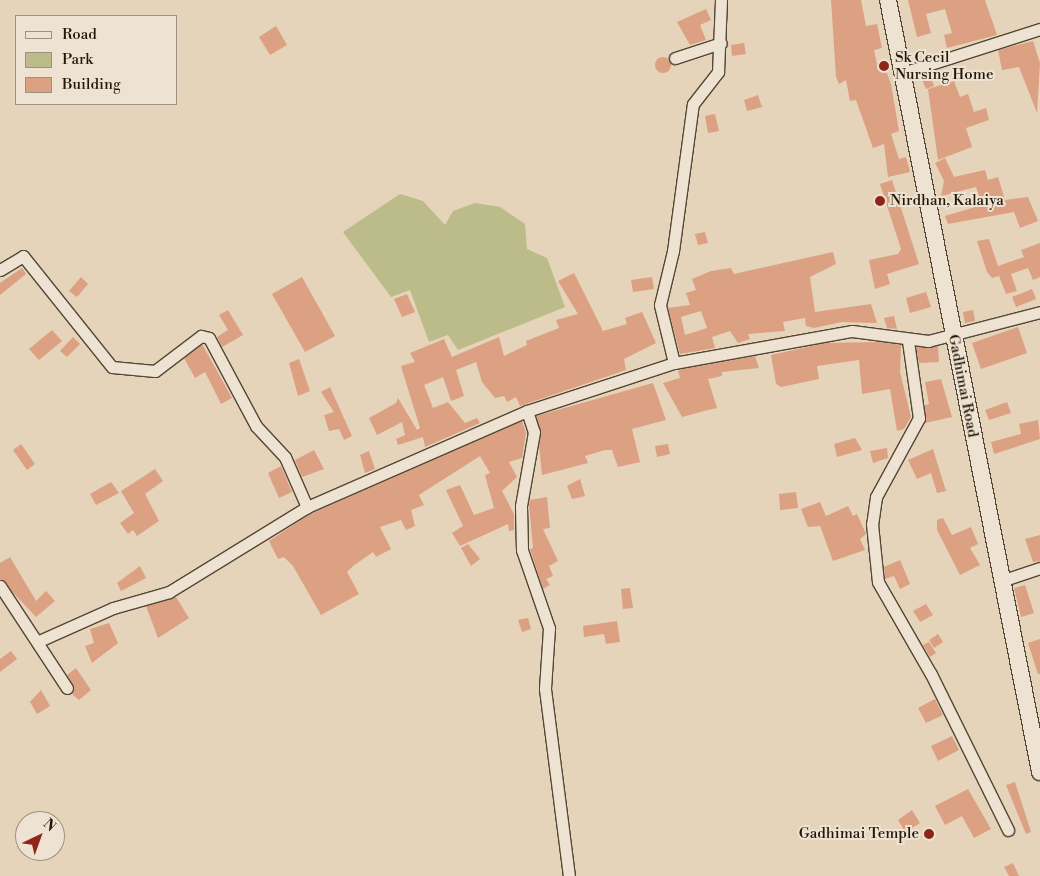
<!DOCTYPE html>
<html>
<head>
<meta charset="utf-8">
<style>
  body { margin:0 }
  #map { position:relative; width:1040px; height:876px; overflow:hidden; background:#e5d4b9; font-family:"Libre Bodoni",serif }
  div>[style] { position:absolute }
  .green>* { inset:0; background:#bcbb8a }
  .building>* { inset:0; background:#dca083 }
  .round { border-radius:50% }
  .roads { filter:drop-shadow(1px 0 #534635) drop-shadow(-1px 0 #534635) drop-shadow(0 1px #534635) drop-shadow(0 -1px #534635) }
  .street>* { height:11px; margin:-5.5px; padding:0 5.5px; transform-origin:5.5px; border-radius:5.5px; background:#eee3d2 }
  .secondary>* { height:16px; margin:-8px; padding:0 8px; transform-origin:8px; border-radius:8px; background:#eee3d2 }
  .dots>* { width:14px; height:14px; translate:-50% -50%; box-sizing:border-box; border:2px solid #eee3d2; border-radius:50% }
  span { translate:-50% -50%; white-space:nowrap; text-align:center; line-height:1.15; -webkit-text-stroke:4px #eee3d2; paint-order:stroke }
  .poi-label { font-size:15px; color:#221709 }
  .left { translate:0 -50%; text-align:left }
  .right { translate:-100% -50%; text-align:right }
  .street-label { font-size:15px; color:#221709 }
  .legend { position:absolute; left:15px; top:15px; width:162px; height:90px; box-sizing:border-box; background:#eee3d2; border:1px solid #9c9182; margin:0; padding:6px 9px; list-style:none; font-size:15px; color:#221709 }
  .legend li { display:flex; align-items:center; gap:10px; height:25px }
  .legend b { width:25px; border:1px solid #9c9182 }
  .north { position:absolute; left:15px; top:811px; width:50px; height:50px; box-sizing:border-box; background:#eee3d2; border:1px solid #9c9182; border-radius:50%; rotate:42deg; font-size:14px; font-weight:700; line-height:20px; text-align:center; color:#221709 }
  .north::after { content:''; display:block; margin:auto; width:18px; height:22px; background:#8f2418; clip-path:polygon(50% 0,100% 100%,50% 72%,0 100%) }
</style>
</head>
<body>
<div id="map">
  <div class="green">
    <div style="clip-path:polygon(400px 194px,423px 201px,445px 225px,453px 211px,475px 203px,500px 207px,525px 224px,527px 249px,547px 258px,565px 307px,458px 350px,448px 335px,429px 342px,410px 290px,391px 297px,343px 232px)"></div>
  </div>
  <div class="building">
    <div style="clip-path:polygon(831px 0,861px 0,866px 26px,877px 24px,882px 48px,874px 50px,878px 69px,885px 68px,891px 84px,899px 131px,891px 134px,899px 159px,906px 157px,910px 172px,888px 177px,884px 144px,873px 148px,856px 100px,850px 101px,846px 80px,839px 84px,836px 77px)"></div>
    <div style="clip-path:polygon(908px 0,985px 0,997px 35px,947px 48px,944px 35px,952px 33px,945px 9px,926px 14px,931px 33px,917px 37px)"></div>
    <div style="clip-path:polygon(706px 9px,711px 20px,700px 25px,706px 40px,690px 45px,677px 22px)"></div>
    <div style="clip-path:polygon(276px 26px,287px 45px,270px 55px,259px 37px)"></div>
    <div style="clip-path:polygon(1033px 41px,1040px 63px,1037px 113px,1019px 67px,1002px 70px,998px 50px)"></div>
    <div style="clip-path:polygon(744px 43px,746px 54px,732px 56px,731px 45px)"></div>
    <div class="round" style="left:655px;top:57px;width:16px;height:16px"></div>
    <div style="clip-path:polygon(929px 72px,934px 86px,926px 89px,920px 75px)"></div>
    <div style="clip-path:polygon(954px 81px,960px 97px,968px 94px,974px 112px,986px 108px,989px 120px,966px 128px,972px 147px,938px 160px,928px 89px)"></div>
    <div style="clip-path:polygon(758px 95px,762px 107px,747px 111px,744px 100px)"></div>
    <div style="clip-path:polygon(715px 114px,719px 131px,708px 133px,705px 116px)"></div>
    <div style="clip-path:polygon(945px 158px,954px 177px,985px 170px,988px 180px,998px 177px,1005px 200px,1028px 197px,1038px 221px,1020px 228px,1014px 212px,948px 224px,945px 216px,982px 205px,976px 187px,941px 196px,944px 181px,935px 163px)"></div>
    <div style="clip-path:polygon(892px 180px,919px 264px,887px 274px,890px 284px,875px 289px,869px 260px,898px 254px,901px 249px,880px 184px)"></div>
    <div style="clip-path:polygon(705px 232px,708px 243px,698px 245px,695px 234px)"></div>
    <div style="clip-path:polygon(989px 239px,998px 266px,1024px 257px,1021px 250px,1040px 243px,1040px 277px,1033px 280px,1028px 268px,1011px 274px,1017px 291px,1006px 294px,999px 276px,992px 278px,987px 272px,977px 241px)"></div>
    <div style="clip-path:polygon(evenodd,833px 252px,836px 264px,810px 277px,815px 312px,871px 304px,877px 323px,842px 322px,814px 328px,806px 326px,805px 318px,783px 322px,785px 331px,748px 334px,750px 339px,738px 343px,730px 331px,712px 337px,715px 348px,680px 354px,668px 308px,690px 305px,686px 293px,696px 290px,692px 279px,711px 271px,731px 268px,734px 274px,833px 252px,701px 311px,707px 328px,685px 335px,681px 317px,701px 311px)"></div>
    <div style="clip-path:polygon(22px 268px,26px 274px,0 295px,0 283px)"></div>
    <div style="clip-path:polygon(574px 273px,603px 331px,627px 324px,625px 318px,642px 312px,656px 343px,624px 359px,626px 370px,520px 406px,516px 397px,507px 402px,504px 396px,495px 398px,482px 382px,476px 362px,456px 370px,464px 396px,451px 401px,443px 377px,424px 385px,433px 408px,448px 402px,465px 423px,477px 418px,480px 423px,425px 447px,423px 437px,398px 445px,396px 439px,405px 435px,402px 422px,377px 435px,369px 418px,396px 403px,398px 398px,417px 430px,420px 428px,401px 366px,415px 362px,410px 353px,444px 339px,452px 357px,499px 337px,504px 356px,527px 345px,526px 341px,559px 328px,556px 320px,578px 314px,558px 281px)"></div>
    <div style="clip-path:polygon(81px 277px,88px 284px,77px 297px,69px 291px)"></div>
    <div style="clip-path:polygon(302px 277px,335px 336px,305px 352px,272px 294px)"></div>
    <div style="clip-path:polygon(652px 277px,654px 289px,633px 292px,631px 280px)"></div>
    <div style="clip-path:polygon(1032px 289px,1036px 299px,1016px 307px,1012px 297px)"></div>
    <div style="clip-path:polygon(926px 292px,931px 307px,910px 313px,906px 298px)"></div>
    <div style="clip-path:polygon(407px 294px,415px 312px,402px 317px,394px 299px)"></div>
    <div style="clip-path:polygon(228px 310px,243px 335px,222px 347px,217px 337px,228px 330px,219px 315px)"></div>
    <div style="clip-path:polygon(973px 310px,975px 321px,965px 323px,963px 312px)"></div>
    <div style="clip-path:polygon(894px 316px,897px 329px,887px 328px,884px 318px)"></div>
    <div style="clip-path:polygon(1018px 327px,1027px 353px,981px 369px,972px 343px)"></div>
    <div style="clip-path:polygon(52px 330px,62px 341px,39px 360px,29px 349px)"></div>
    <div style="clip-path:polygon(73px 337px,80px 344px,67px 357px,60px 351px)"></div>
    <div style="clip-path:polygon(881px 342px,901px 345px,900px 372px,911px 417px,904px 429px,897px 431px,890px 389px,862px 394px,859px 360px,817px 366px,819px 379px,781px 387px,776px 384px,771px 355px,825px 343px)"></div>
    <div style="clip-path:polygon(202px 344px,232px 398px,221px 404px,205px 372px,195px 378px,184px 358px)"></div>
    <div style="clip-path:polygon(938px 346px,939px 362px,919px 363px,916px 347px)"></div>
    <div style="clip-path:polygon(755px 356px,759px 368px,722px 372px,722px 376px,708px 379px,717px 408px,708px 410px,682px 417px,663px 383px,680px 378px,678px 371px,682px 369px)"></div>
    <div style="clip-path:polygon(299px 359px,310px 391px,298px 396px,289px 363px)"></div>
    <div style="clip-path:polygon(941px 379px,952px 417px,925px 423px,925px 405px,929px 404px,925px 382px)"></div>
    <div style="clip-path:polygon(653px 383px,666px 420px,632px 429px,640px 462px,618px 467px,612px 450px,605px 450px,585px 456px,588px 463px,542px 475px,536px 416px)"></div>
    <div style="clip-path:polygon(330px 387px,352px 436px,344px 440px,339px 429px,329px 431px,324px 415px,334px 412px,321px 392px)"></div>
    <div style="clip-path:polygon(1007px 402px,1011px 413px,989px 420px,985px 410px)"></div>
    <div style="clip-path:polygon(1038px 420px,1040px 439px,994px 454px,991px 442px,1021px 434px,1019px 424px)"></div>
    <div style="clip-path:polygon(522px 421px,526px 433px,522px 458px,509px 462px,517px 477px,502px 491px,514px 514px,514px 530px,509px 531px,508px 524px,460px 546px,452px 533px,463px 526px,446px 490px,460px 485px,474px 515px,494px 508px,485px 475px,490px 473px,480px 456px,419px 495px,424px 505px,411px 510px,415px 526px,406px 530px,401px 520px,380px 527px,391px 549px,376px 557px,373px 552px,353px 566px,347px 572px,359px 594px,321px 615px,293px 566px,284px 557px,278px 559px,269px 541px,310px 514px)"></div>
    <div style="clip-path:polygon(855px 438px,862px 450px,837px 457px,834px 444px)"></div>
    <div style="clip-path:polygon(21px 444px,35px 464px,27px 470px,13px 450px)"></div>
    <div style="clip-path:polygon(668px 444px,670px 454px,657px 457px,655px 446px)"></div>
    <div style="clip-path:polygon(887px 448px,888px 458px,873px 463px,870px 451px)"></div>
    <div style="clip-path:polygon(933px 449px,946px 491px,937px 493px,931px 473px,917px 479px,908px 460px)"></div>
    <div style="clip-path:polygon(314px 450px,324px 469px,302px 477px,295px 460px)"></div>
    <div style="clip-path:polygon(369px 451px,375px 469px,365px 473px,360px 455px)"></div>
    <div style="clip-path:polygon(281px 466px,292px 492px,279px 498px,268px 473px)"></div>
    <div style="clip-path:polygon(155px 469px,163px 481px,145px 494px,159px 521px,137px 536px,133px 530px,128px 534px,120px 523px,134px 513px,121px 491px)"></div>
    <div style="clip-path:polygon(580px 479px,585px 496px,572px 499px,567px 486px)"></div>
    <div style="clip-path:polygon(111px 482px,119px 493px,96px 505px,90px 494px)"></div>
    <div style="clip-path:polygon(796px 492px,798px 508px,780px 510px,779px 494px)"></div>
    <div style="clip-path:polygon(547px 497px,550px 528px,543px 529px,558px 561px,549px 566px,553px 576px,546px 579px,550px 585px,543px 589px,530px 549px,533px 548px,529px 505px,530px 500px)"></div>
    <div style="clip-path:polygon(820px 502px,826px 516px,848px 506px,853px 516px,857px 514px,866px 534px,860px 539px,865px 550px,833px 561px,820px 526px,808px 527px,801px 509px)"></div>
    <div style="clip-path:polygon(943px 518px,952px 535px,971px 527px,978px 544px,970px 548px,980px 565px,960px 575px,937px 530px,937px 520px)"></div>
    <div style="clip-path:polygon(1040px 535px,1040px 561px,1033px 562px,1025px 539px)"></div>
    <div style="clip-path:polygon(468px 544px,480px 559px,471px 566px,461px 548px)"></div>
    <div style="clip-path:polygon(10px 557px,36px 601px,46px 591px,55px 601px,36px 617px,0 579px,0 563px)"></div>
    <div style="clip-path:polygon(900px 560px,910px 584px,900px 589px,894px 576px,885px 579px,884px 567px)"></div>
    <div style="clip-path:polygon(140px 566px,146px 578px,121px 591px,117px 583px)"></div>
    <div style="clip-path:polygon(1025px 585px,1034px 613px,1021px 617px,1014px 588px)"></div>
    <div style="clip-path:polygon(630px 588px,633px 608px,623px 609px,621px 589px)"></div>
    <div style="clip-path:polygon(176px 597px,189px 618px,158px 638px,146px 606px)"></div>
    <div style="clip-path:polygon(926px 604px,933px 615px,920px 622px,913px 611px)"></div>
    <div style="clip-path:polygon(528px 618px,531px 629px,522px 632px,518px 620px)"></div>
    <div style="clip-path:polygon(617px 621px,620px 642px,606px 644px,604px 634px,584px 637px,583px 626px)"></div>
    <div style="clip-path:polygon(109px 623px,118px 643px,92px 663px,85px 646px,94px 643px,90px 629px)"></div>
    <div style="clip-path:polygon(938px 634px,943px 642px,934px 648px,929px 640px)"></div>
    <div style="clip-path:polygon(1040px 639px,1040px 674px,1038px 674px,1028px 643px)"></div>
    <div style="clip-path:polygon(929px 642px,936px 653px,930px 657px,923px 645px)"></div>
    <div style="clip-path:polygon(11px 651px,17px 659px,0 672px,0 659px)"></div>
    <div style="clip-path:polygon(76px 668px,91px 690px,79px 700px,72px 694px,74px 687px,67px 675px)"></div>
    <div style="clip-path:polygon(41px 690px,50px 706px,37px 714px,30px 702px)"></div>
    <div style="clip-path:polygon(935px 699px,943px 715px,926px 723px,918px 708px)"></div>
    <div style="clip-path:polygon(952px 736px,959px 750px,938px 761px,931px 746px)"></div>
    <div style="clip-path:polygon(1015px 782px,1031px 832px,1026px 834px,1006px 785px)"></div>
    <div style="clip-path:polygon(968px 789px,991px 829px,974px 838px,962px 816px,945px 825px,935px 806px)"></div>
    <div style="clip-path:polygon(912px 810px,920px 823px,905px 832px,898px 820px)"></div>
    <div style="clip-path:polygon(1013px 863px,1019px 876px,1009px 876px,1004px 867px)"></div>
  </div>
  <div class="roads">
    <div class="street">
      <div style="left:675px;top:58px;width:48px;rotate:-18.1deg"></div>
      <div style="left:902px;top:73px;width:145px;rotate:-17.7deg"></div>
      <div style="left:0;top:270px;width:27px;rotate:-31deg"></div>
      <div style="left:23px;top:256px;width:142px;rotate:51.3deg"></div>
      <div style="left:112px;top:367px;width:43px;rotate:5.3deg"></div>
      <div style="left:155px;top:371px;width:58px;rotate:-37.3deg"></div>
      <div style="left:201px;top:336px;width:8px;rotate:14deg"></div>
      <div style="left:209px;top:338px;width:100px;rotate:61.9deg"></div>
      <div style="left:256px;top:426px;width:42px;rotate:46.9deg"></div>
      <div style="left:285px;top:457px;width:55px;rotate:66.3deg"></div>
      <div style="left:908px;top:341px;width:78px;rotate:81.9deg"></div>
      <div style="left:919px;top:418px;width:90px;rotate:118.6deg"></div>
      <div style="left:876px;top:497px;width:27px;rotate:98deg"></div>
      <div style="left:872px;top:524px;width:58px;rotate:84.1deg"></div>
      <div style="left:878px;top:582px;width:106px;rotate:60.1deg"></div>
      <div style="left:931px;top:674px;width:174px;rotate:63.7deg"></div>
      <div style="left:674px;top:363px;width:60px;rotate:-103.6deg"></div>
      <div style="left:660px;top:305px;width:56px;rotate:-76.5deg"></div>
      <div style="left:673px;top:251px;width:148px;rotate:-82.3deg"></div>
      <div style="left:693px;top:104px;width:41px;rotate:-52deg"></div>
      <div style="left:718px;top:72px;width:72px;rotate:-87.6deg"></div>
      <div style="left:527px;top:411px;width:22px;rotate:72deg"></div>
      <div style="left:534px;top:432px;width:75px;rotate:100deg"></div>
      <div style="left:521px;top:506px;width:44px;rotate:88.7deg"></div>
      <div style="left:522px;top:550px;width:83px;rotate:70.9deg"></div>
      <div style="left:549px;top:628px;width:61px;rotate:93.8deg"></div>
      <div style="left:545px;top:689px;width:189px;rotate:82.7deg"></div>
      <div style="left:1001px;top:581px;width:41px;rotate:-18.4deg"></div>
      <div style="left:0;top:586px;width:122px;rotate:56.7deg"></div>
      <div style="left:39px;top:641px;width:81px;rotate:-24deg"></div>
      <div style="left:113px;top:608px;width:58px;rotate:-15.9deg"></div>
      <div style="left:169px;top:592px;width:162px;rotate:-31.6deg"></div>
      <div style="left:307px;top:507px;width:240px;rotate:-23.6deg"></div>
      <div style="left:527px;top:411px;width:155px;rotate:-18.1deg"></div>
      <div style="left:674px;top:363px;width:181px;rotate:-10.2deg"></div>
      <div style="left:852px;top:331px;width:77px;rotate:7.5deg"></div>
      <div style="left:928px;top:341px;width:116px;rotate:-14.5deg"></div>
    </div>
    <div class="secondary">
      <div style="left:888px;top:0;width:787px;rotate:78.86deg"></div>
    </div>
  </div>
  <div class="dots">
    <div style="left:884px;top:66px;background:#8f2418"></div>
    <div style="left:880px;top:201px;background:#8f2418"></div>
    <div style="left:929px;top:834px;background:#8f2418"></div>
  </div>
  <div class="poi-label">
    <span class="left" style="left:895px;top:66px">Sk Cecil<br>Nursing Home</span>
    <span class="left" style="left:890px;top:201px">Nirdhan, Kalaiya</span>
    <span class="right" style="left:919px;top:834px">Gadhimai Temple</span>
  </div>
  <div class="street-label">
    <span style="left:963px;top:386px;rotate:79deg">Gadhimai Road</span>
  </div>
  <ul class="legend">
  <li><b style="height:6px;background:#eee3d2"></b>Road</li>
  <li><b style="height:14px;background:#bcbb8a"></b>Park</li>
  <li><b style="height:14px;background:#dca083"></b>Building</li>
  </ul>
  <div class="north">N</div>
</div>
</body>
</html>
